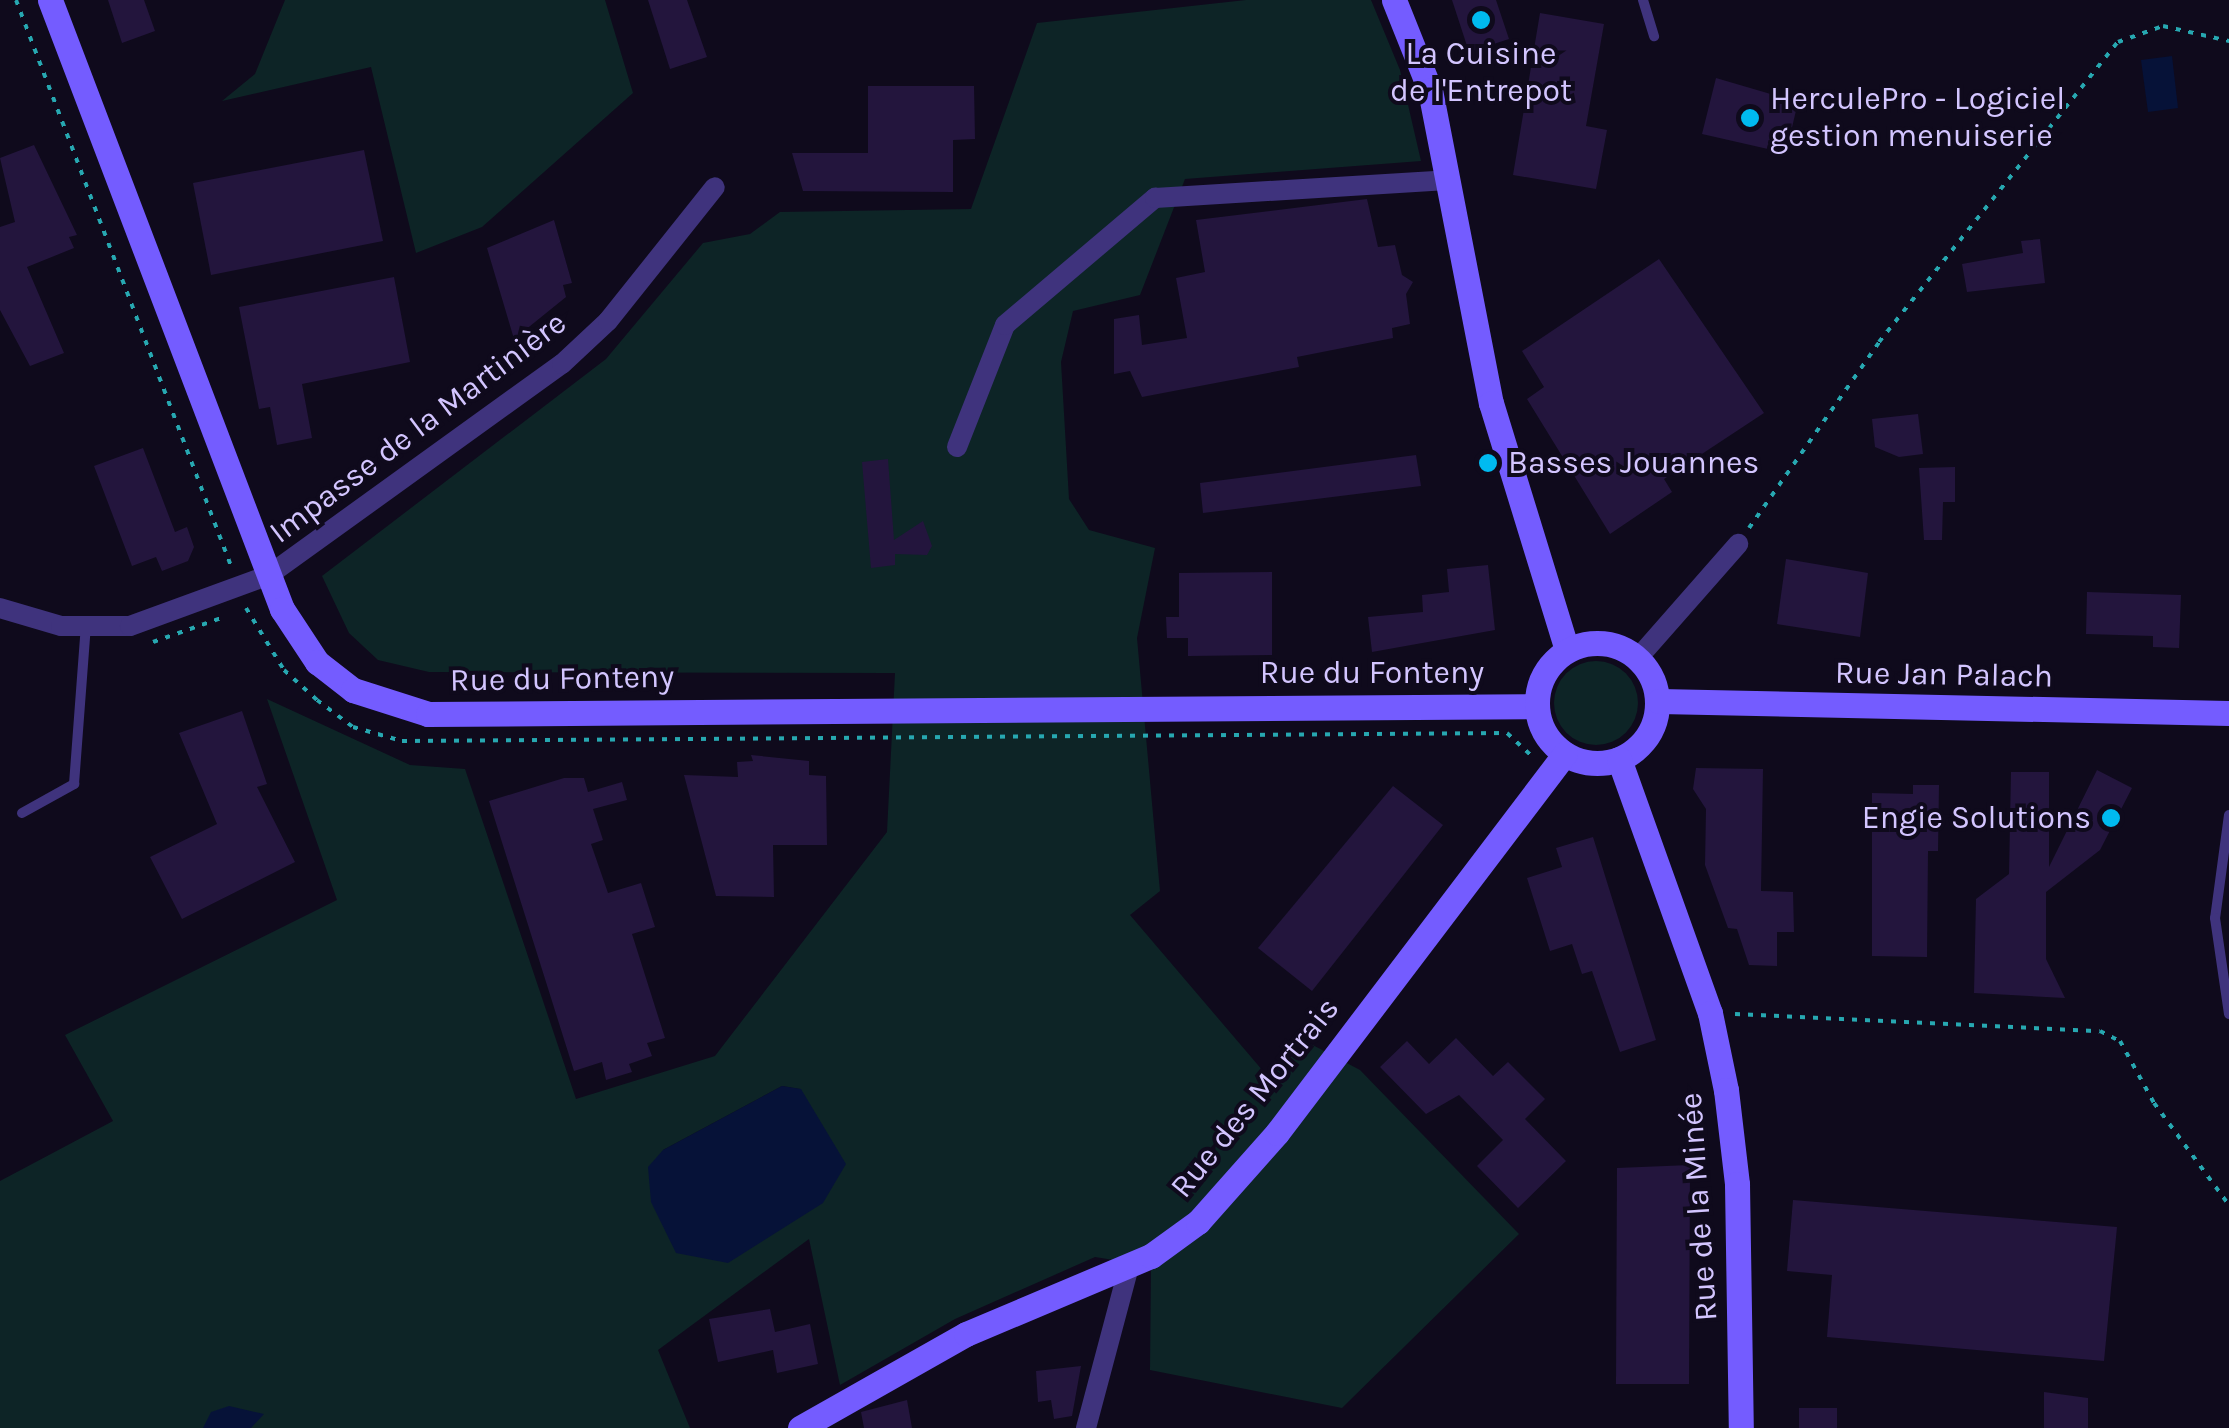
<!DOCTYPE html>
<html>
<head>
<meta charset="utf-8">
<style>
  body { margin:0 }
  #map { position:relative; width:2229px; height:1428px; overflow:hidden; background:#0f0a1c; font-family:Karla,sans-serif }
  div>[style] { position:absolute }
  .green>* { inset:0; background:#0d2426 }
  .round { border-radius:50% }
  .water>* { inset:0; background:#061238 }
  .building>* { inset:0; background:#23153d }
  .path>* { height:4px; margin-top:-2px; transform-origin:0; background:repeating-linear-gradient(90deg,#27a8b1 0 5px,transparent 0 13px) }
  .lane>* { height:10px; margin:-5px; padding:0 5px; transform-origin:5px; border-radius:5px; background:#3f337d }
  .street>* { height:20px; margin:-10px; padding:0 10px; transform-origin:10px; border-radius:10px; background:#3f337d }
  .secondary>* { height:25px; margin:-12.5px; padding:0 12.5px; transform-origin:12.5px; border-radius:12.5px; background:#745cff }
  .secondary>.ring { margin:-12.5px; padding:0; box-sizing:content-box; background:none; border:25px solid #745cff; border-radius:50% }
  .dots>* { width:28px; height:28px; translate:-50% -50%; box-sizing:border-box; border:5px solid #0f0a1c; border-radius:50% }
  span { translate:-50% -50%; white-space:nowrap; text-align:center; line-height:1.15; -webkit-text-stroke:8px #0f0a1c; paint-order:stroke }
  .poi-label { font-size:32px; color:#d3c5ff }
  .left { translate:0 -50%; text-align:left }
  .right { translate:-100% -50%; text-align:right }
  .street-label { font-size:32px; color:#d3c5ff }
</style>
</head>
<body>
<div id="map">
  <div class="green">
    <div style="clip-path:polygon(285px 0,605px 0,633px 93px,482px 227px,416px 253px,371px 67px,222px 101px,255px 74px)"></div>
    <div style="clip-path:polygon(evenodd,1246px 0,1371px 0,1400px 70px,1421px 161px,1185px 179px,1140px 295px,1073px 311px,1061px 362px,1069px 499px,1089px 530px,1155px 548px,1137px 638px,1160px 891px,1130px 915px,1269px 1078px,1307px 1042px,1360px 1070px,1519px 1234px,1342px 1408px,1150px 1370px,1151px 1266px,1095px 1257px,955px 1319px,840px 1385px,809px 1239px,658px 1350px,690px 1428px,0 1428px,0 1181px,113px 1121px,65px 1035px,337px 900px,267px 699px,410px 765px,465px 769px,576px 1099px,715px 1056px,887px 832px,895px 673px,429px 672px,378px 660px,349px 633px,322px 576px,606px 359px,703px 243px,750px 234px,780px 212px,971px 209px,1037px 23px,1246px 0,782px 1086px,800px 1089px,823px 1202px,777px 1229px,663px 1150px,782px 1086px)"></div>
    <div class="round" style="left:1554px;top:661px;width:84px;height:84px"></div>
  </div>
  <div class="water">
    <div style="clip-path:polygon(2172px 56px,2178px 108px,2148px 112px,2141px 60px)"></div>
    <div style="clip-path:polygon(782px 1086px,801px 1089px,846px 1164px,823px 1203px,728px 1263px,676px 1253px,651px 1202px,648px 1167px,663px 1150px)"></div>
    <div style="clip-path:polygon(229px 1406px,264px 1414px,251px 1428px,203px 1428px,211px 1412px)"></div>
  </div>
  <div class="building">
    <div style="clip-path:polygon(108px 0,144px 0,155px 31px,122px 43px)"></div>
    <div style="clip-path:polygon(648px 0,687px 0,707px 57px,670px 69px)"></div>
    <div style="clip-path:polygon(1452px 0,1496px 0,1509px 39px,1469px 52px)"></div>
    <div style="clip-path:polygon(1540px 13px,1604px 24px,1586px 126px,1607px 130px,1596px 189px,1513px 175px)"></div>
    <div style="clip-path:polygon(1716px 78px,1798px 102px,1786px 153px,1702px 134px)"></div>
    <div style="clip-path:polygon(868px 86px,974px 86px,975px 139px,953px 140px,953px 192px,803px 191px,792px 153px,868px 153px)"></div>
    <div style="clip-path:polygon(34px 145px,77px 235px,69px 237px,74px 248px,27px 267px,64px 353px,30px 366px,0 310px,0 227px,15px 222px,0 158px)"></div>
    <div style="clip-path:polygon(364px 150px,383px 241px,211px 275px,193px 183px)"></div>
    <div style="clip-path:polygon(1367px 199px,1378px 247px,1395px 245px,1402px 275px,1413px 282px,1406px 294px,1410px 324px,1392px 328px,1393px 338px,1297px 357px,1299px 367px,1142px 397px,1130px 371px,1114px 374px,1114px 319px,1139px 315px,1142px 345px,1187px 338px,1176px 278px,1205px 272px,1196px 220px)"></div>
    <div style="clip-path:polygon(554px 220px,572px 283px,563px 285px,566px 297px,514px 339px,487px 248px)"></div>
    <div style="clip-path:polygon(2040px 239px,2045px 283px,1967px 292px,1962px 264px,2023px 253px,2021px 241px)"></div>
    <div style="clip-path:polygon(1659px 259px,1764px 413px,1664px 479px,1672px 492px,1610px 534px,1527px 399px,1544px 387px,1522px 351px)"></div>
    <div style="clip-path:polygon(394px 277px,410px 362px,302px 384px,312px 438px,277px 445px,270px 407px,259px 409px,239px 307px)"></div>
    <div style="clip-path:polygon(1918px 414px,1923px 454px,1899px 457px,1875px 447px,1872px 419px)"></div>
    <div style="clip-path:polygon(143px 448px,175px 532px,187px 527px,194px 547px,188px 561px,162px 571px,156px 557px,132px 566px,94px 466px)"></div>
    <div style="clip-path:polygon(1416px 455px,1421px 486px,1203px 513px,1200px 483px)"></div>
    <div style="clip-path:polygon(888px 459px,894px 540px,923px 521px,932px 546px,927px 555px,895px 554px,895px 565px,871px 568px,862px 462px)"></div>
    <div style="clip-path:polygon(1955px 467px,1955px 502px,1943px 502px,1942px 540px,1924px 540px,1919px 468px)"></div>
    <div style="clip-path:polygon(1786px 559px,1868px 573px,1860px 637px,1777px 624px)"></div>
    <div style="clip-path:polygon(1488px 565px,1495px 630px,1372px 652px,1368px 617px,1423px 612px,1422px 595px,1449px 592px,1447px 569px)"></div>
    <div style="clip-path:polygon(1272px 572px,1272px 655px,1188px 656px,1188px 638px,1167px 638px,1166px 617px,1179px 617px,1179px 573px)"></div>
    <div style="clip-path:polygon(2087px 592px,2181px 595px,2179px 648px,2153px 647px,2153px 636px,2086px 634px)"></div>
    <div style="clip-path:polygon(242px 711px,267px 784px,257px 787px,295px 862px,182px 919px,150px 857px,217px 824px,179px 733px)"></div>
    <div style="clip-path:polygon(751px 755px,809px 761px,809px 775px,826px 776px,827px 845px,773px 845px,774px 897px,716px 896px,684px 775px,738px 777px,737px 762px,753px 761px)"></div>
    <div style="clip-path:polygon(1696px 768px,1763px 769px,1761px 891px,1793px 892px,1794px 932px,1777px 932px,1777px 966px,1749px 965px,1737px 929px,1728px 928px,1705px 865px,1706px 809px,1693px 789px)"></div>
    <div style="clip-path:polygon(2097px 770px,2132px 788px,2100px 850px,2046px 892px,2046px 959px,2065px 998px,1974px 993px,1976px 899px,2009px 874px,2011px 772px,2049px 772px,2049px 867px)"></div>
    <div style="clip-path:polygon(564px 778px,584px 778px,588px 792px,622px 782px,627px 800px,593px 809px,603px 840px,591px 844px,608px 893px,641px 883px,655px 927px,632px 934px,665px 1038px,647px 1043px,652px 1056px,629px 1064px,632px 1072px,606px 1080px,602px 1062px,574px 1071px,489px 801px)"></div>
    <div style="clip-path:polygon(1913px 785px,1939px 785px,1938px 851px,1928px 851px,1927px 957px,1872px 956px,1872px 793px,1913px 794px)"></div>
    <div style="clip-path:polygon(1393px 786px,1443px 825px,1312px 991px,1258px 948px)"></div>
    <div style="clip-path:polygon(1593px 837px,1656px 1040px,1620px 1052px,1592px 971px,1582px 974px,1572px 944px,1550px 951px,1527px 878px,1562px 867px,1556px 848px)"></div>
    <div style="clip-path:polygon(1456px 1038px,1493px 1076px,1508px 1062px,1545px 1099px,1525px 1119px,1566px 1161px,1518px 1208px,1477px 1166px,1503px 1140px,1459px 1095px,1426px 1114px,1380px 1067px,1407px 1041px,1429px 1064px)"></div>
    <div style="clip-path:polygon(1690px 1165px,1689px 1384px,1616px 1384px,1617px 1168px)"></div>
    <div style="clip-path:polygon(1793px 1200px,2117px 1227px,2104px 1361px,1827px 1337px,1832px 1275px,1787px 1271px)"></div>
    <div style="clip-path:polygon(770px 1309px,775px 1332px,810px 1324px,818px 1364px,777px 1373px,773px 1350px,718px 1362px,709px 1319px)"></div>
    <div style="clip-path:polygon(1081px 1366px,1072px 1416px,1054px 1419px,1051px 1400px,1038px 1402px,1036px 1371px)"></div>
    <div style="clip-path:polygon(2044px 1392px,2088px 1398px,2088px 1428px,2044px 1428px)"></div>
    <div style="clip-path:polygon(907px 1400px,912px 1428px,864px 1428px,861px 1412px)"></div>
    <div style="clip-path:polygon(1799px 1408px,1837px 1408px,1837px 1428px,1799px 1428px)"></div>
  </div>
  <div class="path">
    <div style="left:16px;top:0;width:605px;rotate:69.2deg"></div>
    <div style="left:1749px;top:528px;width:227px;rotate:-55deg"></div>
    <div style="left:1879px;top:342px;width:384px;rotate:-51.5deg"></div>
    <div style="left:2118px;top:42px;width:48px;rotate:-19.6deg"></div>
    <div style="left:2163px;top:26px;width:68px;rotate:12.8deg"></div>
    <div style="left:246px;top:608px;width:73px;rotate:58.5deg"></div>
    <div style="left:284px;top:670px;width:45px;rotate:42.3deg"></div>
    <div style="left:317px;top:700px;width:45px;rotate:36.9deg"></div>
    <div style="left:353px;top:727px;width:51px;rotate:15.9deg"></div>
    <div style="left:402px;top:741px;width:1105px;rotate:-0.41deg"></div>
    <div style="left:1507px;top:733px;width:35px;rotate:43deg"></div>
    <div style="left:153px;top:642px;width:75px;rotate:-19.4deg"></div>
    <div style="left:1735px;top:1014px;width:365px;rotate:2.7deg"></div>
    <div style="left:2100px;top:1031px;width:22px;rotate:27deg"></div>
    <div style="left:2120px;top:1041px;width:71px;rotate:61.3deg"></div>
    <div style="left:2154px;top:1103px;width:127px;rotate:53.7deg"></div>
  </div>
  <div class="lane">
    <div style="left:1643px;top:0;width:38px;rotate:73deg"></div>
    <div style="left:22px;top:813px;width:60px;rotate:-29.1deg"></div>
    <div style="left:74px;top:784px;width:158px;rotate:-85.7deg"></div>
    <div style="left:2229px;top:815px;width:104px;rotate:97.7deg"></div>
    <div style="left:2215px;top:918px;width:97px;rotate:81.7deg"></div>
  </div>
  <div class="street">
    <div style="left:957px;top:447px;width:131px;rotate:-68.5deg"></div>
    <div style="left:1005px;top:325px;width:197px;rotate:-40.3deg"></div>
    <div style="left:1155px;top:198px;width:293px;rotate:-3.5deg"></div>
    <div style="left:0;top:608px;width:64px;rotate:16.4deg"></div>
    <div style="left:61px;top:626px;width:69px"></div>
    <div style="left:130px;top:626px;width:148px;rotate:-20.1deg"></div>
    <div style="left:269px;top:575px;width:361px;rotate:-35.8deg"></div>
    <div style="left:562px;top:364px;width:63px;rotate:-43.1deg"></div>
    <div style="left:608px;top:321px;width:171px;rotate:-51.4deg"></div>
    <div style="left:1638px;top:658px;width:152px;rotate:-48.7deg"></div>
    <div style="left:1086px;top:1428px;width:168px;rotate:-75.1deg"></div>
  </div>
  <div class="secondary">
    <div style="left:50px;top:0;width:652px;rotate:69.15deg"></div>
    <div style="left:282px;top:609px;width:64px;rotate:56.6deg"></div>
    <div style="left:317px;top:662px;width:46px;rotate:37.9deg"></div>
    <div style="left:353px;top:690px;width:79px;rotate:17.7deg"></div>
    <div style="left:428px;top:714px;width:1109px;rotate:-0.41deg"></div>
    <div style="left:1394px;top:0;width:97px;rotate:68.2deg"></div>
    <div style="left:1430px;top:90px;width:319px;rotate:79deg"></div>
    <div style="left:1491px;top:403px;width:258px;rotate:72.9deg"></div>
    <div class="ring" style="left:1537px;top:643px;width:95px;height:95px"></div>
    <div style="left:1659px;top:701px;width:570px;rotate:1.21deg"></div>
    <div style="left:1619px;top:759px;width:270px;rotate:70.3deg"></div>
    <div style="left:1710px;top:1013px;width:79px;rotate:78.3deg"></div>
    <div style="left:1726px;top:1090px;width:95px;rotate:83.3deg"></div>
    <div style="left:1737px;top:1184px;width:244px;rotate:89.1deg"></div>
    <div style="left:800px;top:1428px;width:191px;rotate:-29.5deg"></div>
    <div style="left:966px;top:1334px;width:201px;rotate:-22.9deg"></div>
    <div style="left:1151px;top:1256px;width:58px;rotate:-35.9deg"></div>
    <div style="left:1198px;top:1222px;width:119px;rotate:-48.4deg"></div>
    <div style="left:1277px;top:1133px;width:476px;rotate:-52.8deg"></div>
  </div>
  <div class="dots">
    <div style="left:1481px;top:20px;background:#00baf0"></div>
    <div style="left:1750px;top:118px;background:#00baf0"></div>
    <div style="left:1488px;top:463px;background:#00baf0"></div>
    <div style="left:2111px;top:818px;background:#00baf0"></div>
  </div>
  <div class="poi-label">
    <span style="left:1481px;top:73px">La Cuisine<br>de l'Entrepot</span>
    <span class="left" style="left:1770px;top:118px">HerculePro - Logiciel<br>gestion menuiserie</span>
    <span class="left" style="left:1508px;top:463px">Basses Jouannes</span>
    <span class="right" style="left:2091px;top:818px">Engie Solutions</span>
  </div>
  <div class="street-label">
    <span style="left:418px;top:428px;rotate:-37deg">Impasse de la Martinière</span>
    <span style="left:1372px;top:673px">Rue du Fonteny</span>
    <span style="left:1944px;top:675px;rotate:1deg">Rue Jan Palach</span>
    <span style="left:562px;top:679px;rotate:-1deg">Rue du Fonteny</span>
    <span style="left:1255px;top:1098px;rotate:-51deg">Rue des Mortrais</span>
    <span style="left:1699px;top:1207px;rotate:-94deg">Rue de la Minée</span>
  </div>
</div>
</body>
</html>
